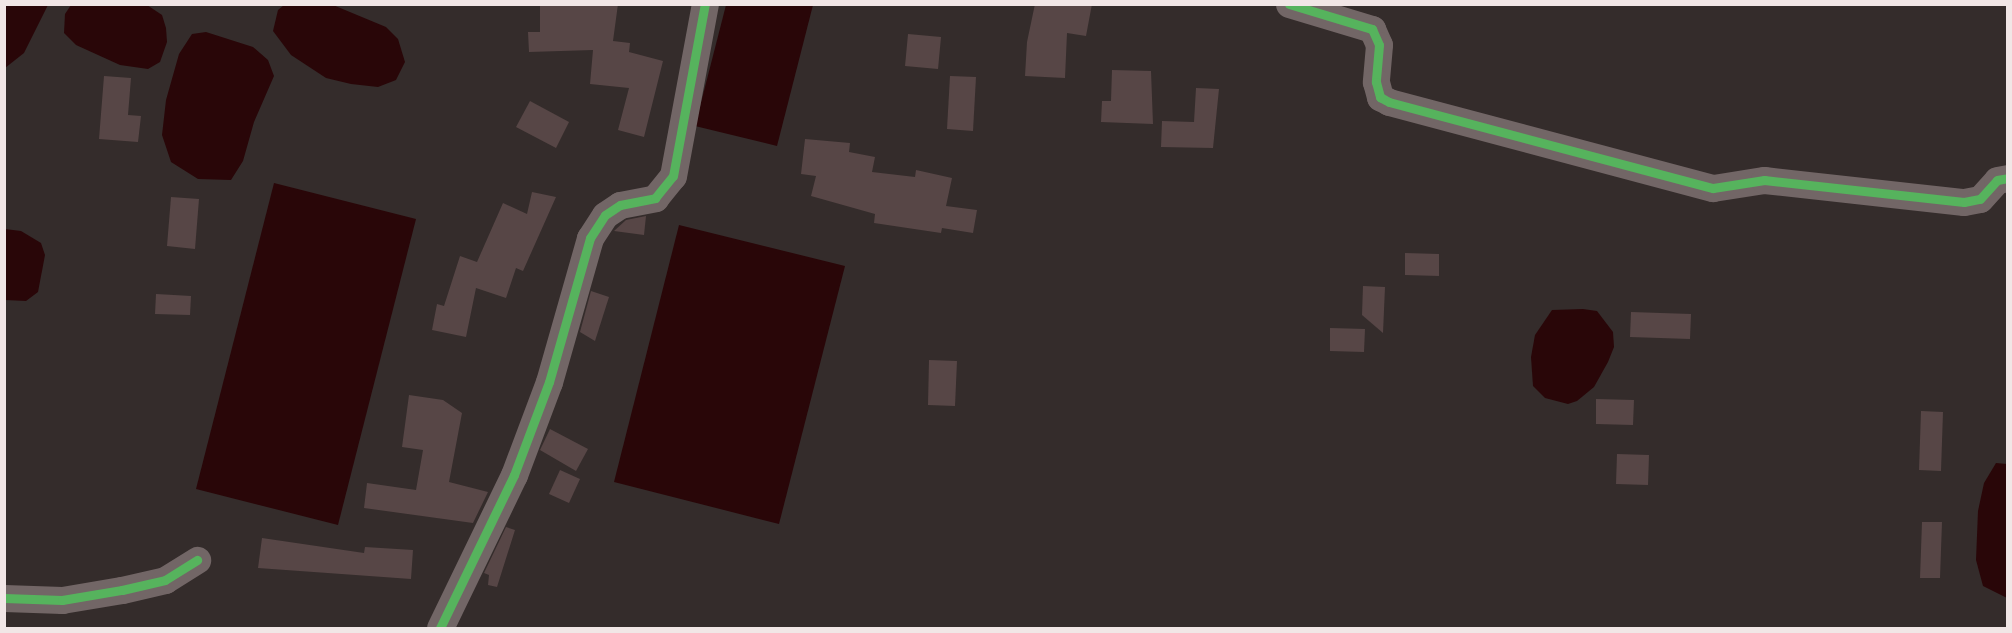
<!DOCTYPE html>
<html>
<head>
<meta charset="utf-8">
<style>
  body { margin:0 }
  #map { position:relative; width:2012px; height:633px; overflow:hidden; background:#342c2b; font-family:Jost,sans-serif }
  div>[style] { position:absolute }
  .water>* { inset:0; background:#290608 }
  .building>* { inset:0; background:#574646 }
  .minor>* { height:27px; margin:-13.5px; padding:0 13.5px; transform-origin:13.5px; border-radius:13.5px; background:#726666 }
  .cycleway>* { height:9px; margin:-4.5px; padding:0 4.5px; transform-origin:4.5px; border-radius:4.5px; background:#56b35d }
  span { translate:-50% -50%; white-space:nowrap; text-align:center; line-height:1.15; -webkit-text-stroke:6px #2e1e1e; paint-order:stroke }
  .frame { position:absolute; inset:0; border:6px solid #f1e6e6; pointer-events:none }
</style>
</head>
<body>
<div id="map">
  <div class="water">
    <div style="clip-path:polygon(5px 4px,48px 5px,24px 53px,5px 68px)"></div>
    <div style="clip-path:polygon(71px 5px,147px 5px,162px 15px,166px 28px,167px 42px,160px 62px,148px 69px,120px 65px,76px 45px,64px 33px,65px 14px)"></div>
    <div style="clip-path:polygon(284px 5px,333px 5px,386px 27px,398px 39px,405px 62px,396px 80px,378px 87px,351px 84px,326px 78px,291px 55px,273px 31px,278px 10px)"></div>
    <div style="clip-path:polygon(726px 5px,813px 5px,777px 146px,695px 126px)"></div>
    <div style="clip-path:polygon(206px 32px,253px 47px,268px 60px,274px 76px,254px 122px,243px 161px,231px 180px,198px 179px,171px 162px,162px 135px,166px 100px,179px 54px,192px 34px)"></div>
    <div style="clip-path:polygon(274px 183px,416px 219px,338px 525px,196px 489px)"></div>
    <div style="clip-path:polygon(679px 225px,845px 266px,779px 524px,614px 482px)"></div>
    <div style="clip-path:polygon(5px 229px,21px 231px,41px 243px,45px 255px,38px 292px,26px 301px,5px 300px)"></div>
    <div style="clip-path:polygon(1583px 309px,1597px 311px,1613px 332px,1614px 347px,1608px 362px,1594px 387px,1577px 401px,1568px 404px,1545px 398px,1533px 386px,1531px 357px,1535px 335px,1552px 310px)"></div>
    <div style="clip-path:polygon(1996px 463px,2007px 464px,2007px 598px,1983px 586px,1976px 560px,1978px 511px,1984px 483px)"></div>
  </div>
  <div class="building">
    <div style="clip-path:polygon(540px 4px,618px 4px,613px 41px,630px 43px,629px 52px,663px 61px,644px 137px,618px 130px,629px 88px,590px 84px,593px 50px,529px 52px,528px 32px,540px 32px)"></div>
    <div style="clip-path:polygon(1035px 4px,1092px 4px,1086px 36px,1067px 33px,1065px 78px,1025px 76px,1027px 42px)"></div>
    <div style="clip-path:polygon(908px 34px,941px 37px,938px 69px,905px 66px)"></div>
    <div style="clip-path:polygon(1112px 70px,1151px 71px,1153px 124px,1101px 122px,1102px 101px,1111px 101px)"></div>
    <div style="clip-path:polygon(104px 76px,131px 78px,128px 115px,141px 116px,138px 142px,99px 139px)"></div>
    <div style="clip-path:polygon(950px 76px,976px 77px,973px 131px,947px 129px)"></div>
    <div style="clip-path:polygon(1196px 88px,1219px 89px,1213px 148px,1161px 147px,1162px 121px,1194px 122px)"></div>
    <div style="clip-path:polygon(530px 101px,569px 122px,556px 148px,516px 127px)"></div>
    <div style="clip-path:polygon(805px 139px,850px 143px,849px 152px,875px 157px,872px 172px,915px 177px,916px 170px,952px 178px,946px 206px,977px 210px,973px 233px,942px 228px,941px 233px,874px 223px,875px 214px,811px 196px,816px 176px,801px 174px)"></div>
    <div style="clip-path:polygon(532px 192px,556px 197px,523px 271px,516px 268px,506px 298px,476px 288px,466px 337px,432px 330px,437px 304px,444px 306px,460px 256px,477px 262px,503px 203px,527px 214px)"></div>
    <div style="clip-path:polygon(171px 197px,199px 199px,195px 249px,167px 246px)"></div>
    <div style="clip-path:polygon(646px 216px,644px 235px,614px 231px,626px 220px)"></div>
    <div style="clip-path:polygon(1405px 253px,1439px 254px,1439px 276px,1405px 275px)"></div>
    <div style="clip-path:polygon(1363px 286px,1385px 287px,1383px 333px,1362px 315px)"></div>
    <div style="clip-path:polygon(591px 291px,609px 297px,595px 341px,580px 332px)"></div>
    <div style="clip-path:polygon(156px 294px,191px 296px,190px 315px,155px 314px)"></div>
    <div style="clip-path:polygon(1631px 312px,1691px 314px,1690px 339px,1630px 337px)"></div>
    <div style="clip-path:polygon(1330px 328px,1365px 329px,1364px 352px,1330px 351px)"></div>
    <div style="clip-path:polygon(929px 360px,957px 361px,955px 406px,928px 405px)"></div>
    <div style="clip-path:polygon(409px 395px,443px 400px,462px 413px,449px 482px,488px 492px,473px 523px,364px 508px,367px 483px,416px 490px,423px 450px,402px 447px)"></div>
    <div style="clip-path:polygon(1596px 399px,1634px 400px,1633px 425px,1596px 424px)"></div>
    <div style="clip-path:polygon(1921px 411px,1943px 412px,1941px 471px,1919px 470px)"></div>
    <div style="clip-path:polygon(550px 429px,588px 449px,576px 471px,540px 450px)"></div>
    <div style="clip-path:polygon(1617px 454px,1649px 455px,1648px 485px,1616px 484px)"></div>
    <div style="clip-path:polygon(560px 470px,580px 479px,569px 503px,549px 494px)"></div>
    <div style="clip-path:polygon(1922px 522px,1942px 522px,1940px 578px,1920px 578px)"></div>
    <div style="clip-path:polygon(506px 527px,515px 530px,497px 587px,488px 585px,489px 575px,484px 573px)"></div>
    <div style="clip-path:polygon(262px 538px,364px 553px,365px 547px,413px 550px,411px 579px,258px 568px)"></div>
  </div>
  <div class="minor">
    <div style="left:1289px;top:4px;width:87px;rotate:16.8deg"></div>
    <div style="left:1372px;top:29px;width:17px;rotate:66deg"></div>
    <div style="left:1379px;top:45px;width:37px;rotate:95deg"></div>
    <div style="left:1376px;top:82px;width:16px;rotate:75deg"></div>
    <div style="left:1380px;top:97px;width:10px;rotate:29deg"></div>
    <div style="left:1389px;top:102px;width:335px;rotate:14.9deg"></div>
    <div style="left:1713px;top:188px;width:52px;rotate:-8.9deg"></div>
    <div style="left:1764px;top:180px;width:201px;rotate:6.3deg"></div>
    <div style="left:1964px;top:202px;width:16px;rotate:-11deg"></div>
    <div style="left:1980px;top:199px;width:25px;rotate:-48deg"></div>
    <div style="left:1997px;top:180px;width:11px;rotate:-10deg"></div>
    <div style="left:4px;top:598px;width:58px;rotate:2deg"></div>
    <div style="left:62px;top:600px;width:61px;rotate:-9.5deg"></div>
    <div style="left:122px;top:590px;width:44px;rotate:-13.1deg"></div>
    <div style="left:165px;top:580px;width:38px;rotate:-32deg"></div>
    <div style="left:440px;top:628px;width:170px;rotate:-64.2deg"></div>
    <div style="left:514px;top:475px;width:99px;rotate:-69.4deg"></div>
    <div style="left:549px;top:382px;width:150px;rotate:-74.1deg"></div>
    <div style="left:590px;top:238px;width:27px;rotate:-57deg"></div>
    <div style="left:605px;top:215px;width:18px;rotate:-34deg"></div>
    <div style="left:620px;top:205px;width:36px;rotate:-11deg"></div>
    <div style="left:655px;top:198px;width:28px;rotate:-51deg"></div>
    <div style="left:673px;top:176px;width:175px;rotate:-79.5deg"></div>
  </div>
  <div class="cycleway">
    <div style="left:1289px;top:4px;width:87px;rotate:16.8deg"></div>
    <div style="left:1372px;top:29px;width:17px;rotate:66deg"></div>
    <div style="left:1379px;top:45px;width:37px;rotate:95deg"></div>
    <div style="left:1376px;top:82px;width:16px;rotate:75deg"></div>
    <div style="left:1380px;top:97px;width:10px;rotate:29deg"></div>
    <div style="left:1389px;top:102px;width:335px;rotate:14.9deg"></div>
    <div style="left:1713px;top:188px;width:52px;rotate:-8.9deg"></div>
    <div style="left:1764px;top:180px;width:201px;rotate:6.3deg"></div>
    <div style="left:1964px;top:202px;width:16px;rotate:-11deg"></div>
    <div style="left:1980px;top:199px;width:25px;rotate:-48deg"></div>
    <div style="left:1997px;top:180px;width:11px;rotate:-10deg"></div>
    <div style="left:4px;top:598px;width:58px;rotate:2deg"></div>
    <div style="left:62px;top:600px;width:61px;rotate:-9.5deg"></div>
    <div style="left:122px;top:590px;width:44px;rotate:-13.1deg"></div>
    <div style="left:165px;top:580px;width:38px;rotate:-32deg"></div>
    <div style="left:440px;top:628px;width:170px;rotate:-64.2deg"></div>
    <div style="left:514px;top:475px;width:99px;rotate:-69.4deg"></div>
    <div style="left:549px;top:382px;width:150px;rotate:-74.1deg"></div>
    <div style="left:590px;top:238px;width:27px;rotate:-57deg"></div>
    <div style="left:605px;top:215px;width:18px;rotate:-34deg"></div>
    <div style="left:620px;top:205px;width:36px;rotate:-11deg"></div>
    <div style="left:655px;top:198px;width:28px;rotate:-51deg"></div>
    <div style="left:673px;top:176px;width:175px;rotate:-79.5deg"></div>
  </div>
  <div class="frame"></div>
</div>
</body>
</html>
